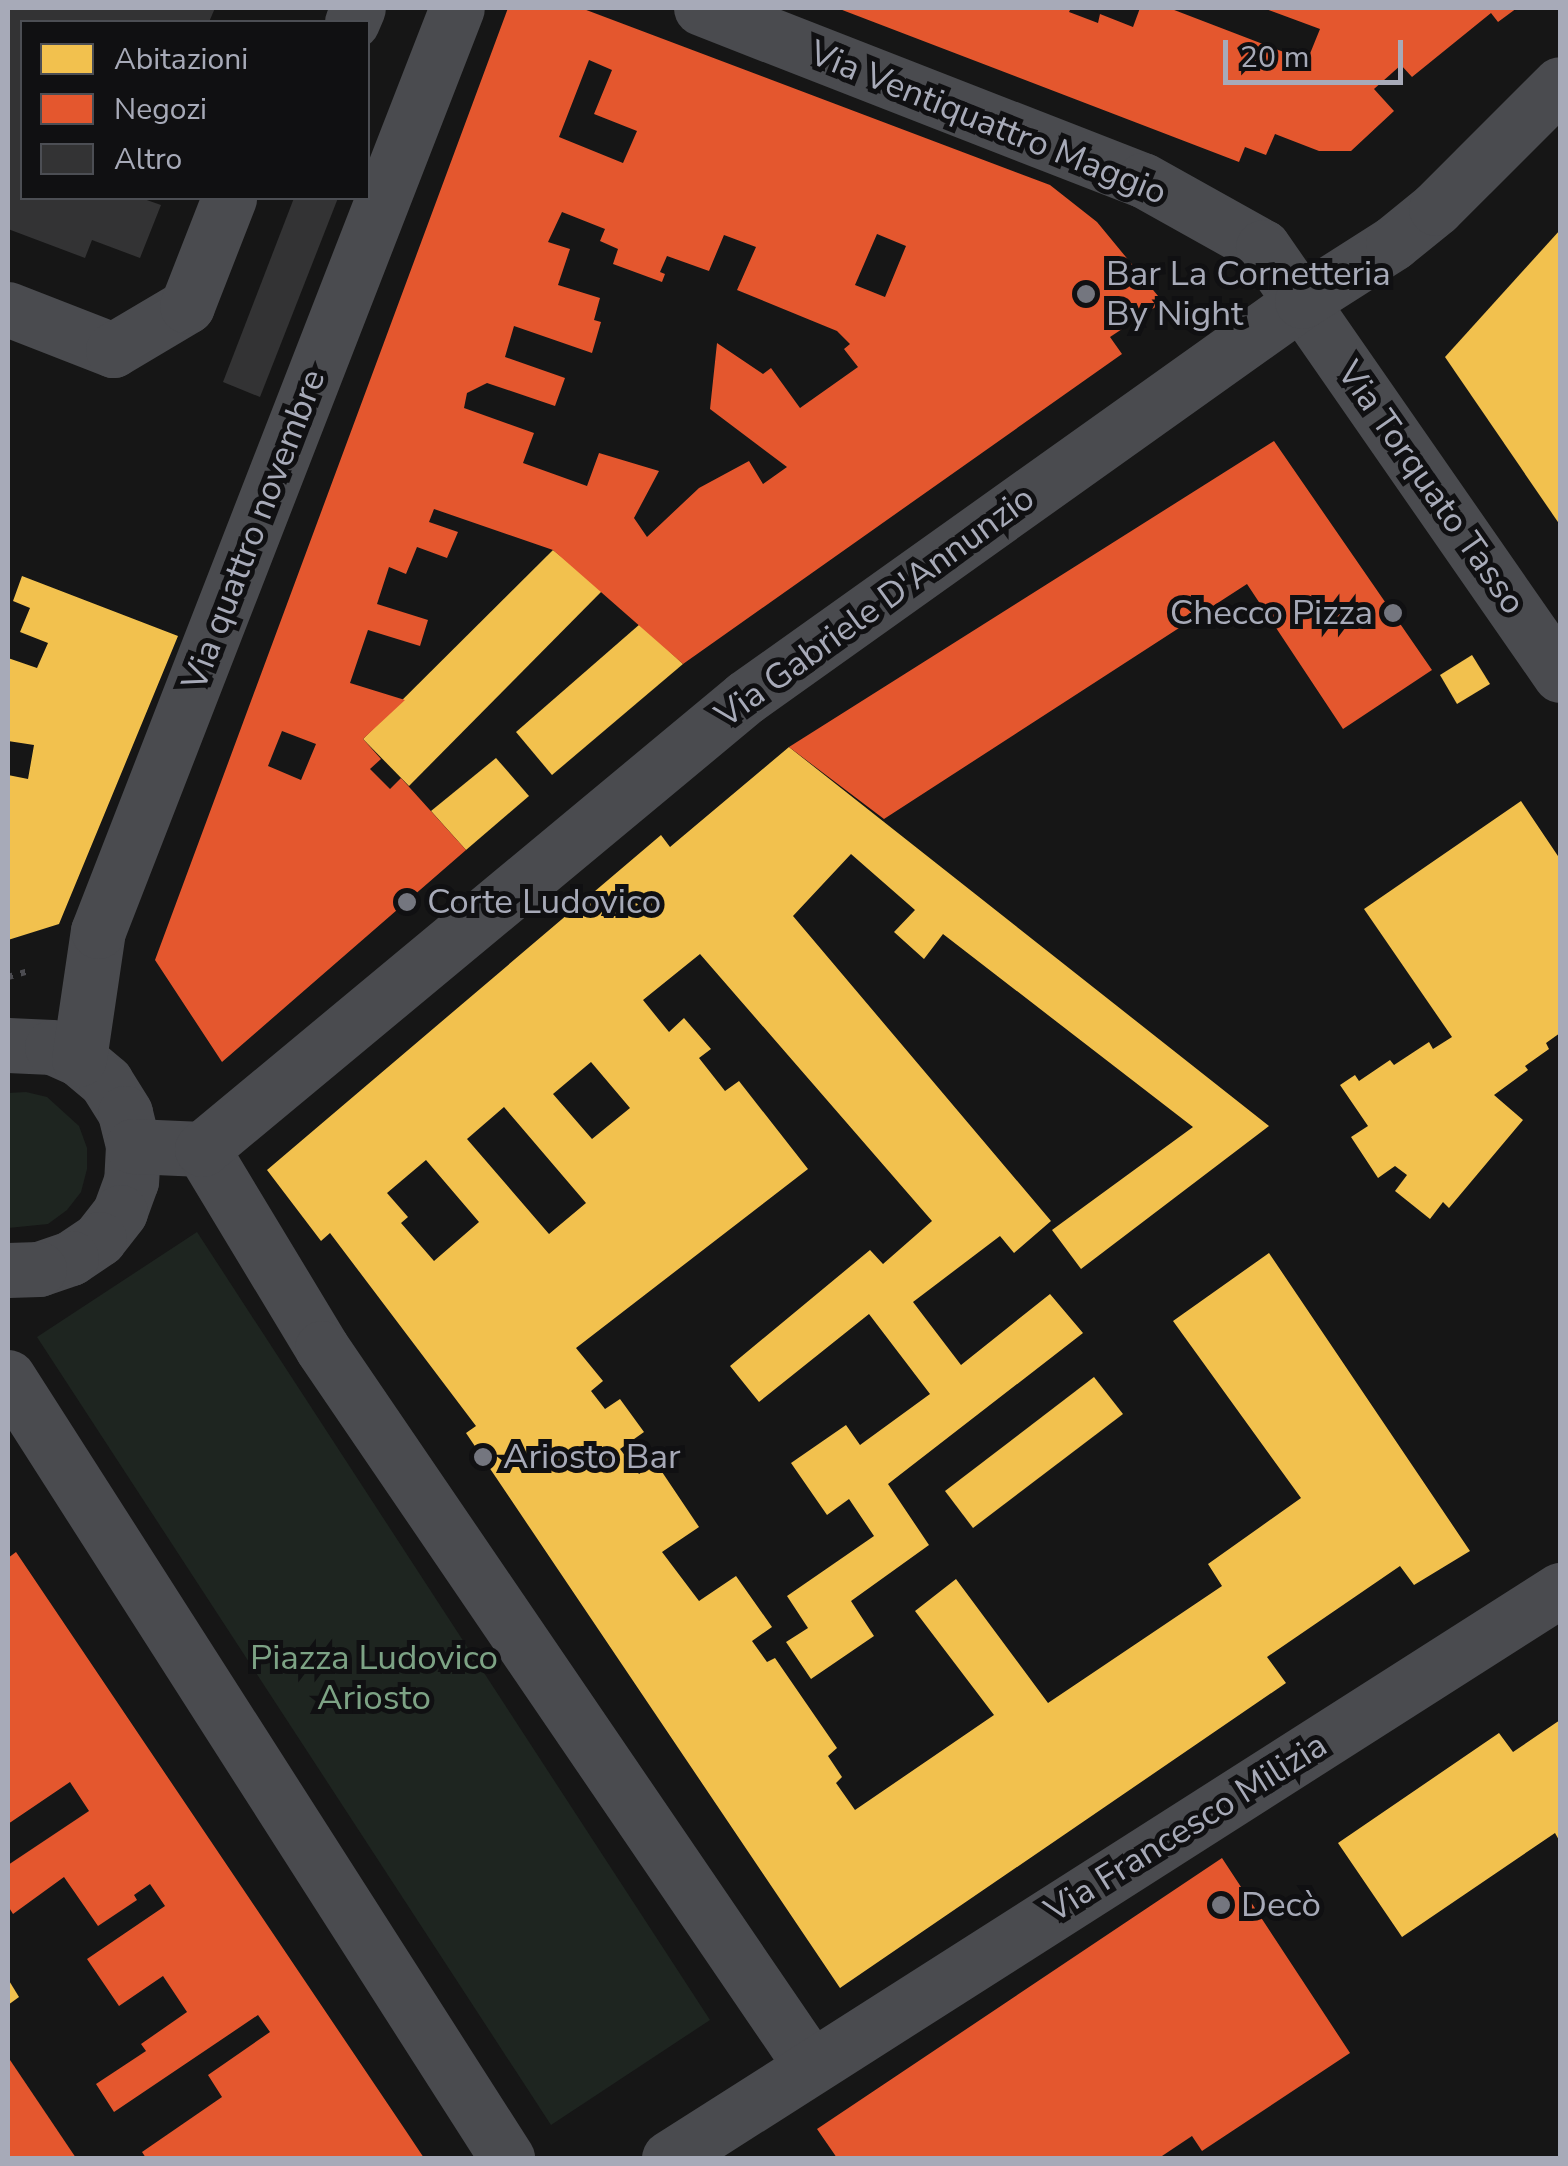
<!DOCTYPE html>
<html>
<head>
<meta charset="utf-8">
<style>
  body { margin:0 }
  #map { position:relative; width:1568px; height:2166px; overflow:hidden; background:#161616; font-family:"Nunito Sans",sans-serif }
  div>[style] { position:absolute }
  .green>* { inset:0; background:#1e2520 }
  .homes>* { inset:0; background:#f2c14e }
  .shops>* { inset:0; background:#e4572e }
  .building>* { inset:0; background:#333334 }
  .path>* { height:6px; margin-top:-3px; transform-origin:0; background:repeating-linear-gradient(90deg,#4c4c51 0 5px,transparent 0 13px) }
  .minor>* { height:55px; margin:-27.5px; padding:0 27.5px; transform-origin:27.5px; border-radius:27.5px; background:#4a4b4f }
  .dots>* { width:28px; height:28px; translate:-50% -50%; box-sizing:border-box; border:5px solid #101012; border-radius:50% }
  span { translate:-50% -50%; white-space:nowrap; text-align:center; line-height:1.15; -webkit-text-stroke:10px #101012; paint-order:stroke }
  .street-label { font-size:35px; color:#a7aab8 }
  .poi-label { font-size:35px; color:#a7aab8 }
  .left { translate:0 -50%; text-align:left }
  .right { translate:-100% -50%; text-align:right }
  .park-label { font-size:35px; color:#7da385 }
  .frame { position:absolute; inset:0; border:10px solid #a7aab8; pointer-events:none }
  .legend { position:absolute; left:20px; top:20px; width:350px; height:180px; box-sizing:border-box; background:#101012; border:2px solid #4c4e54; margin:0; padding:12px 18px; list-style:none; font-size:30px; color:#a7aab8 }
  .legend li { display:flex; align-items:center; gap:20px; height:50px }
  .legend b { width:50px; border:2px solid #4c4e54 }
  .scale { position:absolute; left:1223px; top:40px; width:180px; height:45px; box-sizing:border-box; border:5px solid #a7aab8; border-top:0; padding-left:12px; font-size:30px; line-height:35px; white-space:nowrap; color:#a7aab8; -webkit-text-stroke:8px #101012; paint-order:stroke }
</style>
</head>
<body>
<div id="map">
  <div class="green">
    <div style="clip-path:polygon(26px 1092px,47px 1097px,79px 1126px,87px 1148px,87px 1169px,81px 1192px,67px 1210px,48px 1224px,8px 1228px,8px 1093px)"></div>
    <div style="clip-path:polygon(197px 1232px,710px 2020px,551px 2125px,37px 1337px)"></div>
  </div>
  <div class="homes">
    <div style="clip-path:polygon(1560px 230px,1560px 525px,1445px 357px)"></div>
    <div style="clip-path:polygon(553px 550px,603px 590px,409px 786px,363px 739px)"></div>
    <div style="clip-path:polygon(22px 576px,178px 636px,59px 924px,8px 940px,8px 775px,28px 779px,34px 745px,8px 741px,8px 658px,37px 668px,48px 643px,20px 632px,30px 608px,13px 601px)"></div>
    <div style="clip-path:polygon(640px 624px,683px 664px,552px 775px,516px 732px)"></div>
    <div style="clip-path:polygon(1472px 655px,1490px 684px,1457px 704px,1440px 675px)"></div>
    <div style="clip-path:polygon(evenodd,789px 747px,1269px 1126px,1081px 1269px,1052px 1230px,1193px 1127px,943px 934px,924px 959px,894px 932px,915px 910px,851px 854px,793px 916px,1051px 1221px,1014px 1253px,1000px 1236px,913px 1302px,961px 1365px,1050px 1294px,1083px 1333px,888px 1484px,929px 1545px,851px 1601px,874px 1636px,811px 1679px,786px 1642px,808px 1628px,787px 1596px,874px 1536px,849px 1499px,827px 1515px,791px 1463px,846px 1425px,860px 1445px,930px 1394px,869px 1314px,759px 1402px,730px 1366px,870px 1250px,883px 1264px,932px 1221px,700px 954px,643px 1000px,669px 1032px,684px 1018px,711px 1049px,699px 1058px,725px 1091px,739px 1081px,808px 1169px,576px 1348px,603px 1381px,591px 1391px,605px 1409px,620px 1399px,644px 1432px,620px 1449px,639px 1474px,656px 1463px,699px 1527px,662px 1552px,699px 1601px,736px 1576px,772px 1627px,752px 1641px,767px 1662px,775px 1658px,837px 1748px,828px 1756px,842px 1777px,836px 1783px,855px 1810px,994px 1715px,915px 1611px,956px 1579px,1048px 1703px,1222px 1586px,1208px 1564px,1301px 1498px,1173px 1321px,1269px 1253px,1470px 1551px,1414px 1585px,1400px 1566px,1267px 1657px,1286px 1683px,840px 1988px,466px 1433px,476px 1426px,330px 1233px,321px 1241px,267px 1170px,661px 835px,670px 847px,789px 747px,591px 1062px,630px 1108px,592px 1139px,553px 1094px,591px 1062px,789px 747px,504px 1107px,586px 1203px,549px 1234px,467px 1139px,504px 1107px,789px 747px,426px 1160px,479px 1222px,434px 1261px,401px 1223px,408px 1217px,387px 1193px,426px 1160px)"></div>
    <div style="clip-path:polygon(496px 758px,529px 796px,466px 850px,431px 811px)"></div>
    <div style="clip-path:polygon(1521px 801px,1560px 859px,1560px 1033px,1546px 1043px,1549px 1049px,1525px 1066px,1528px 1070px,1494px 1095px,1523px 1120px,1449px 1208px,1443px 1202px,1430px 1219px,1395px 1191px,1407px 1175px,1395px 1166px,1378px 1178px,1351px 1137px,1368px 1126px,1340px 1085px,1355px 1075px,1359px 1081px,1390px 1060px,1394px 1065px,1429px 1042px,1433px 1049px,1452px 1037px,1364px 909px)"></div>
    <div style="clip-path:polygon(1094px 1377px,1123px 1414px,973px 1528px,945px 1491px)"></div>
    <div style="clip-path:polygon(1560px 1720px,1560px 1842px,1555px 1833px,1402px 1937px,1338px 1843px,1499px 1733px,1513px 1752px)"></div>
    <div style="clip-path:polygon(8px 1979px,19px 1997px,8px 2005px)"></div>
  </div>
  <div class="shops">
    <div style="clip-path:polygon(evenodd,508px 8px,581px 8px,1050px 185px,1097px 222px,1163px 302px,1110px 337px,1122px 354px,683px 664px,553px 550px,434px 509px,429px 522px,458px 532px,447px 558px,417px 547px,406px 574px,389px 567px,377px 604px,428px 620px,420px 646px,368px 630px,350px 683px,405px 700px,363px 739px,381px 759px,370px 769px,390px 789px,401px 778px,466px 850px,222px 1062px,155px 960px,508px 8px,589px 60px,612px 70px,594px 114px,637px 131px,623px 163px,559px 137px,589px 60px,508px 8px,562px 212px,605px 229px,600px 241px,618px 249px,613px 264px,662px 282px,665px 274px,660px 272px,667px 256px,709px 271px,724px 235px,756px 247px,737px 290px,837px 331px,850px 344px,844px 349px,858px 367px,800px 408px,771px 368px,763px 374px,717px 343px,710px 409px,787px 467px,763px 484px,749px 461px,699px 488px,647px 537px,634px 518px,659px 471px,599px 453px,587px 486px,523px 463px,534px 433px,464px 408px,467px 393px,487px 383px,555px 406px,565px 378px,505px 357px,514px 326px,592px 353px,601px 322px,594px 320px,600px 298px,558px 285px,570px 249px,548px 242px,562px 212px,508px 8px,877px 234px,906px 246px,885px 297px,855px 285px,877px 234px,508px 8px,282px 731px,316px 744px,301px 780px,268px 766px,282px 731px)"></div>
    <div style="clip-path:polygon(837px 8px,1071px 8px,1069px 12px,1098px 23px,1100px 14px,1133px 27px,1140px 8px,1169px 8px,1307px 61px,1320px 29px,1263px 8px,1517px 8px,1498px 22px,1491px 13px,1412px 77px,1401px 65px,1374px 89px,1394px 111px,1351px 151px,1319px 151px,1275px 134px,1266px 155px,1245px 147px,1239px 162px)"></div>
    <div style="clip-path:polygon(1274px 441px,1432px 670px,1343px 729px,1247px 584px,884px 819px,789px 747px)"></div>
    <div style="clip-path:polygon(16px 1552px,406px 2131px,424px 2158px,146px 2158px,142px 2152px,222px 2097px,208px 2075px,270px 2032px,258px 2015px,114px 2112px,96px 2084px,146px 2051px,141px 2044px,187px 2012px,163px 1976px,119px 2006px,87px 1959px,165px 1906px,150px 1884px,134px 1895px,137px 1900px,98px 1926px,64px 1877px,13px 1914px,8px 1906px,8px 1865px,89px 1811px,70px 1782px,8px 1824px,8px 1558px)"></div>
    <div style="clip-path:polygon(1222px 1858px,1350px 2053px,1202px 2151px,1192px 2136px,1159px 2158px,837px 2158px,817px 2129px)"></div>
    <div style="clip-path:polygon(8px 2057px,76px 2158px,8px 2158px)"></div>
  </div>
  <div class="building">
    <div style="clip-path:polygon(8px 8px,215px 8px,209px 22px,22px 22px,22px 198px,141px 198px,161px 205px,140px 258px,92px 240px,85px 258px,8px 229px)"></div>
    <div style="clip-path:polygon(294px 198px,338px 198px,260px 397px,223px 382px)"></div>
  </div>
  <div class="path">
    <div style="left:8px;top:977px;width:25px;rotate:-16deg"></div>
  </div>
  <div class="minor">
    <div style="left:701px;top:8px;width:474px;rotate:21.3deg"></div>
    <div style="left:1143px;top:180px;width:137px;rotate:29.2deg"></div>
    <div style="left:1263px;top:247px;width:521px;rotate:55.24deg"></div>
    <div style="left:352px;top:22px;width:15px;rotate:-67deg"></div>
    <div style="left:8px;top:309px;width:113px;rotate:21.3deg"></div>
    <div style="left:113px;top:350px;width:86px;rotate:-30.7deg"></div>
    <div style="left:187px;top:306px;width:116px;rotate:-68.7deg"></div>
    <div style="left:8px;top:1045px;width:44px;rotate:2.6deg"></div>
    <div style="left:52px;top:1047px;width:30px;rotate:24deg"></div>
    <div style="left:79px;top:1059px;width:35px;rotate:40deg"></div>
    <div style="left:106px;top:1082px;width:36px;rotate:58deg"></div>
    <div style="left:125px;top:1113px;width:34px;rotate:76deg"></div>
    <div style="left:133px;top:1146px;width:35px;rotate:93deg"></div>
    <div style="left:131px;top:1181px;width:33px;rotate:110deg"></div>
    <div style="left:120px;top:1212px;width:34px;rotate:128deg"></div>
    <div style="left:99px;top:1239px;width:34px;rotate:146deg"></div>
    <div style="left:71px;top:1258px;width:34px;rotate:161deg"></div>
    <div style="left:39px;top:1269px;width:31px;rotate:178deg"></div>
    <div style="left:79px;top:1059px;width:129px;rotate:-81.6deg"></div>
    <div style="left:98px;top:931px;width:990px;rotate:-68.75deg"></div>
    <div style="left:133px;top:1146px;width:69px;rotate:2.5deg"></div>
    <div style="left:202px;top:1149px;width:232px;rotate:58.9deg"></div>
    <div style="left:322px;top:1348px;width:869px;rotate:55.74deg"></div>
    <div style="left:202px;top:1149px;width:707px;rotate:-39.72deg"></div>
    <div style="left:746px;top:697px;width:683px;rotate:-35.46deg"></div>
    <div style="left:1302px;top:301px;width:108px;rotate:-32.5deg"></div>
    <div style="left:1393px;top:243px;width:55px;rotate:-39.1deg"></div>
    <div style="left:1436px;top:208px;width:175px;rotate:-45deg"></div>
    <div style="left:8px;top:1377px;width:927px;rotate:57.42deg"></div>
    <div style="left:669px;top:2158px;width:1057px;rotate:-32.52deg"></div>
  </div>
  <div class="dots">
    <div style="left:1086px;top:294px;background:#74767f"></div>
    <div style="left:1393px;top:613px;background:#74767f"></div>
    <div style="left:407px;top:902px;background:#74767f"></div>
    <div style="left:483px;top:1457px;background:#74767f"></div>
    <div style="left:1221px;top:1905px;background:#74767f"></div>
  </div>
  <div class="street-label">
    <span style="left:988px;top:123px;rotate:22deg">Via Ventiquattro Maggio</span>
    <span style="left:1431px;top:488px;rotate:55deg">Via Torquato Tasso</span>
    <span style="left:254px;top:530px;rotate:-69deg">Via quattro novembre</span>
    <span style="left:875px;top:607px;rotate:-36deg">Via Gabriele D'Annunzio</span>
    <span style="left:1186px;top:1828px;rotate:-32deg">Via Francesco Milizia</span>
  </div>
  <div class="poi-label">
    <span class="left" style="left:1106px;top:294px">Bar La Cornetteria<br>By Night</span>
    <span class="right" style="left:1373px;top:613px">Checco Pizza</span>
    <span class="left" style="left:427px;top:902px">Corte Ludovico</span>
    <span class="left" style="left:503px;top:1457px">Ariosto Bar</span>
    <span class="left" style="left:1241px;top:1905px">Decò</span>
  </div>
  <div class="park-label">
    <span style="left:374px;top:1678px">Piazza Ludovico<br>Ariosto</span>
  </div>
  <div class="frame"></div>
  <ul class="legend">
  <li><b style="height:28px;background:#f2c14e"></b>Abitazioni</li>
  <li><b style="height:28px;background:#e4572e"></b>Negozi</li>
  <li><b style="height:28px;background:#333334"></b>Altro</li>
  </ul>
  <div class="scale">20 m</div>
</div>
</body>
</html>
